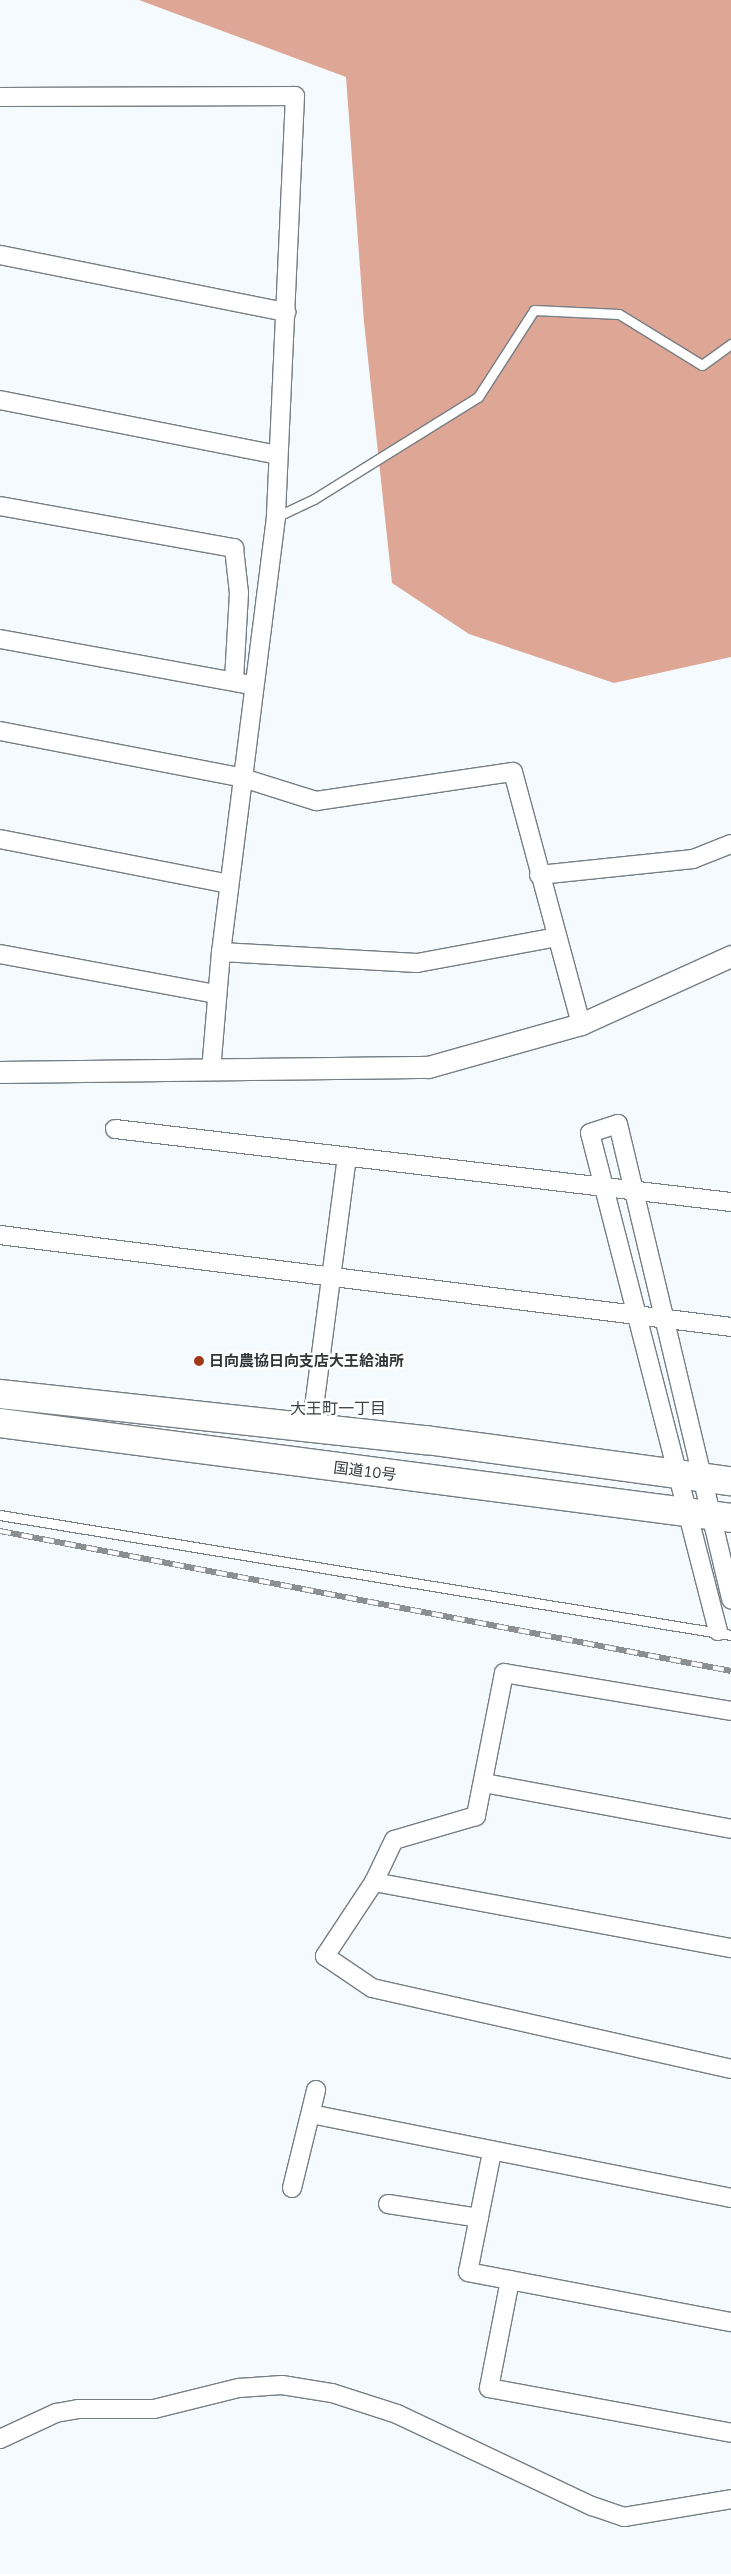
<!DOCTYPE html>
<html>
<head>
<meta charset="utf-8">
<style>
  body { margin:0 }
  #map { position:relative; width:731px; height:2574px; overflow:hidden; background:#f4fafe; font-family:Mulish,"Noto Sans JP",sans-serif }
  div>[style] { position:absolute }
  .forest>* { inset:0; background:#dda695 }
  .roads { filter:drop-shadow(1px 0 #767e84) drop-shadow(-1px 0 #767e84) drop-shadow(0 1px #767e84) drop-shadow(0 -1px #767e84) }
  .service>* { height:9px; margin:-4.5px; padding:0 4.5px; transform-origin:4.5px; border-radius:4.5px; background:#fff }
  .minor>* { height:18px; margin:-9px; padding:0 9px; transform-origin:9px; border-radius:9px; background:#fff }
  .tertiary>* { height:21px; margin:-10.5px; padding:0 10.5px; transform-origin:10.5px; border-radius:10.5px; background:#fff }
  .trunk>* { height:28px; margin:-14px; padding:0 14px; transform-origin:14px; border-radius:14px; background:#fff }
  .rail>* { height:5.5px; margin-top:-2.75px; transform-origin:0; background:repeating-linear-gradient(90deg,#fff 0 11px,#8a8f92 0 22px); box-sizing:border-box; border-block:1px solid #8a8f92 }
  .dots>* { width:14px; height:14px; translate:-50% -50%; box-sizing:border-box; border:2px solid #fff; border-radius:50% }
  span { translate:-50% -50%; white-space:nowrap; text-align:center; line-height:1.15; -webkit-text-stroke:5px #fff; paint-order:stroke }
  .poi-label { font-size:15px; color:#313537; font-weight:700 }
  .left { translate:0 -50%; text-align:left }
  .street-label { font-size:15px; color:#313537 }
  .neighbourhood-label { font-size:16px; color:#3b4348 }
</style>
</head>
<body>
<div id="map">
  <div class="forest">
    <div style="clip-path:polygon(139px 0,731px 0,731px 657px,614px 683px,469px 634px,392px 583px,364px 322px,346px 77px)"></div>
  </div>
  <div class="roads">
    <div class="service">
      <div style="left:276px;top:517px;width:42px;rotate:-25.3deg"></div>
      <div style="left:314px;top:499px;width:193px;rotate:-31.9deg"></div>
      <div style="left:478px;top:397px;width:103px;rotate:-57.2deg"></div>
      <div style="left:534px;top:310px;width:85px;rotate:2.7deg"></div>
      <div style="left:619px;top:314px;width:97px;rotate:31.6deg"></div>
      <div style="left:702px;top:365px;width:36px;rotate:-36deg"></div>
      <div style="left:0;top:1515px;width:741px;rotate:9.32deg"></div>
    </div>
    <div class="minor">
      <div style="left:0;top:97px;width:295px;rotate:-0.2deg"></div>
      <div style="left:295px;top:96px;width:421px;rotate:92.6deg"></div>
      <div style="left:276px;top:517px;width:438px;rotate:97.2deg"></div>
      <div style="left:221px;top:952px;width:118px;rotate:94.8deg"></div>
      <div style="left:0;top:255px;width:292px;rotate:11.3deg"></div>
      <div style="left:0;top:400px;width:282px;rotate:11.2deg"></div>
      <div style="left:0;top:506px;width:238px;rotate:10.2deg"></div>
      <div style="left:234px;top:548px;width:45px;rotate:83.7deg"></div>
      <div style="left:239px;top:593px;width:88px;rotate:93.3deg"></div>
      <div style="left:0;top:639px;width:249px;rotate:10.4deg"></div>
      <div style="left:0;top:731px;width:248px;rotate:10.9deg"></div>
      <div style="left:243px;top:778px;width:77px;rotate:17.5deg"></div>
      <div style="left:316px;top:801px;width:199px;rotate:-8.4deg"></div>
      <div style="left:513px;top:772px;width:261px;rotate:74.9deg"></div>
      <div style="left:0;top:839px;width:233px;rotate:11.1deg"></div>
      <div style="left:539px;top:875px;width:155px;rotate:-5.9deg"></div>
      <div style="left:693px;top:859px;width:41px;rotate:-21.5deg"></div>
      <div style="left:221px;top:952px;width:196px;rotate:3.2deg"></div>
      <div style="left:417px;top:963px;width:142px;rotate:-10.5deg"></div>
      <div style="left:0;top:954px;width:220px;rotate:10.5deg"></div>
      <div style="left:115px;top:1129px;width:620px;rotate:6.76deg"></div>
      <div style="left:0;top:1235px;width:737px;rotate:7.17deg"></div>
      <div style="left:311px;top:1430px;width:275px;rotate:-82.5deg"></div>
      <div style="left:718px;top:1631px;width:514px;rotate:-104.41deg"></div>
      <div style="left:590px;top:1133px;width:29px;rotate:-18deg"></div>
      <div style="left:618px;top:1124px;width:489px;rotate:76.6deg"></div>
      <div style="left:731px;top:1711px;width:230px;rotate:-170.5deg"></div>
      <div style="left:504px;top:1673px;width:146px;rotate:101.1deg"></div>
      <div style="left:476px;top:1816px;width:85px;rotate:163.7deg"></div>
      <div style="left:394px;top:1840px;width:47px;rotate:115.5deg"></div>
      <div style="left:374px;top:1882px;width:363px;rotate:10.5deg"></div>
      <div style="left:484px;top:1783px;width:251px;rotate:10.5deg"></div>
      <div style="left:374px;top:1882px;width:89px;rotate:123.5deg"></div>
      <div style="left:325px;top:1956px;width:57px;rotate:34.2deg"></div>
      <div style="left:372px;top:1988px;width:368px;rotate:12.7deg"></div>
      <div style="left:311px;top:2114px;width:428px;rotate:11.3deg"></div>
      <div style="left:492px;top:2152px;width:122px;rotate:101.3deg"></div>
      <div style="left:468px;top:2272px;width:268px;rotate:10.8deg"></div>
      <div style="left:292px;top:2188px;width:101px;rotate:-76.2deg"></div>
      <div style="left:388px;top:2204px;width:92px;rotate:8.7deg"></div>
      <div style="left:510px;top:2280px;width:110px;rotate:101deg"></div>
      <div style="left:489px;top:2388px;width:246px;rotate:10.5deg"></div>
      <div style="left:0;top:2439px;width:62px;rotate:-24.9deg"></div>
      <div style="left:56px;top:2413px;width:22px;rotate:-10deg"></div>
      <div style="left:78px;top:2409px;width:76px"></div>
      <div style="left:154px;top:2409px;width:88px;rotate:-13.9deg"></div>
      <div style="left:239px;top:2388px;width:43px;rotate:-4deg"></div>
      <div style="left:282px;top:2385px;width:51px;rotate:9.1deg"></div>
      <div style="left:332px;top:2393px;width:68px;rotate:17.9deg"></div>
      <div style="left:397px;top:2414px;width:216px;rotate:25.3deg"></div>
      <div style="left:592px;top:2506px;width:34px;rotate:19deg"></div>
      <div style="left:624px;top:2517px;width:109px;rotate:-9.5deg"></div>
    </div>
    <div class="tertiary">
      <div style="left:0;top:1072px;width:428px;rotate:-0.7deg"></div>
      <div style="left:428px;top:1067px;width:159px;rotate:-15.7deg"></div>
      <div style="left:581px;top:1024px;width:165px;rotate:-24.4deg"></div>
    </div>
    <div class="trunk">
      <div style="left:0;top:1394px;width:428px;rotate:6.2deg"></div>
      <div style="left:426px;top:1440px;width:308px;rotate:7.7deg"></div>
      <div style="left:0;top:1423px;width:737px;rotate:7.4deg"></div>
    </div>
  </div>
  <div class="rail">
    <div style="left:0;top:1531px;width:744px;rotate:10.84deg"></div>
  </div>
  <div class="dots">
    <div style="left:199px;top:1361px;background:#a03a16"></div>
  </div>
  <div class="poi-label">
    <span class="left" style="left:209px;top:1361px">日向農協日向支店大王給油所</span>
  </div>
  <div class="street-label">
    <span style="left:365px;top:1471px;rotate:7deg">国道10号</span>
  </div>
  <div class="neighbourhood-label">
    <span style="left:338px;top:1408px">大王町一丁目</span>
  </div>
</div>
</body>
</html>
